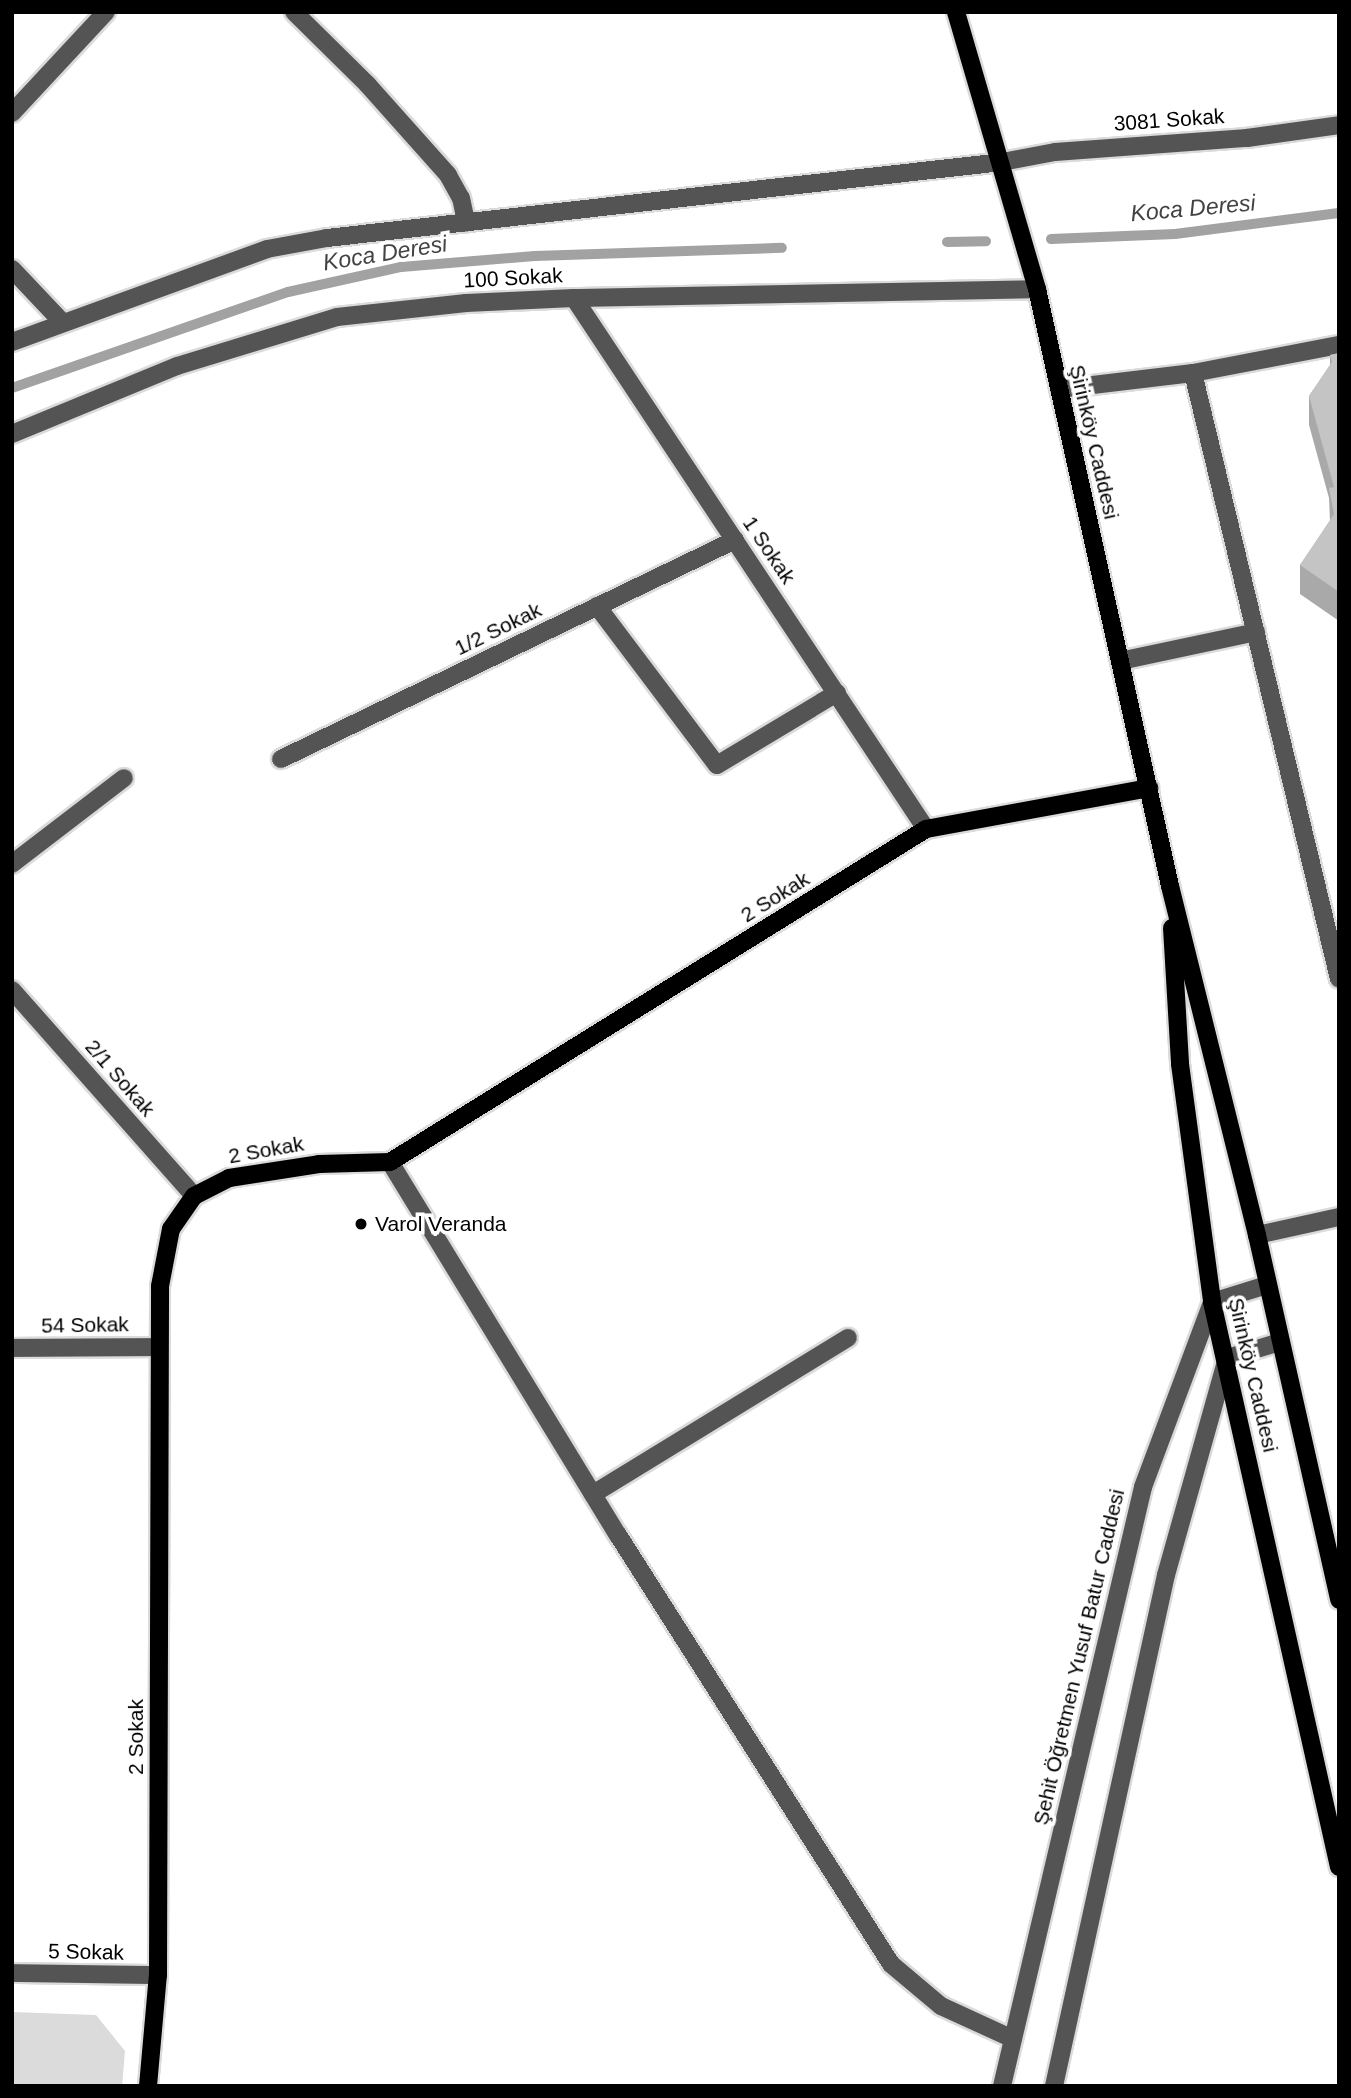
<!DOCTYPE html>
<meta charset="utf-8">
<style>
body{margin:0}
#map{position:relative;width:1351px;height:2098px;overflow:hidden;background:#fff;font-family:Helvetica,sans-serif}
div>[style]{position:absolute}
.green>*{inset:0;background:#dbdbdb}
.stream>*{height:10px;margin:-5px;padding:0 5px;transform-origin:5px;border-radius:5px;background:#a2a2a2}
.roads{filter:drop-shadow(2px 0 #dbdbdb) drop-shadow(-2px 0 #dbdbdb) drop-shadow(0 2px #dbdbdb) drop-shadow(0 -2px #dbdbdb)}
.minor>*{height:18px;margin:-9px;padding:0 9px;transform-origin:9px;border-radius:9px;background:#545454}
.major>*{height:18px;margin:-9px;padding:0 9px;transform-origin:9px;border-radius:9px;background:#000}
.wall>*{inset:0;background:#a9a9a9}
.building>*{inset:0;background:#c4c4c4}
.dots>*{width:19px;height:19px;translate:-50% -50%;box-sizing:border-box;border:4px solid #fff;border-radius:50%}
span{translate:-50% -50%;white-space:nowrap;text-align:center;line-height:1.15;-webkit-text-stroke:7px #fff;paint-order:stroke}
.street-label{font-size:21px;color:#000}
.poi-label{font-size:21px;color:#000}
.left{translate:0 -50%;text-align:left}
.water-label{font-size:23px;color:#434343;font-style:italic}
.frame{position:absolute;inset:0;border:14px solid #000;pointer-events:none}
</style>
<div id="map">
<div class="green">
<i style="clip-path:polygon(12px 2012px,96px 2015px,125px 2051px,122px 2086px,12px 2086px)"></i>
</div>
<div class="stream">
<i style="left:1051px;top:239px;width:124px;rotate:-2.3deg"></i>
<i style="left:1175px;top:234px;width:165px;rotate:-7.3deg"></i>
<i style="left:947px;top:242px;width:39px;rotate:-1deg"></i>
<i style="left:12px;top:388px;width:292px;rotate:-19.2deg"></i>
<i style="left:288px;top:292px;width:116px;rotate:-12.5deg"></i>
<i style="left:401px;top:267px;width:134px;rotate:-4.7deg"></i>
<i style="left:535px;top:256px;width:247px;rotate:-1.9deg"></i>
</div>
<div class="roads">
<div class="minor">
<i style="left:294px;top:12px;width:103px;rotate:44.6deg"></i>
<i style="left:367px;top:84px;width:122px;rotate:48.3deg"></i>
<i style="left:448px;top:175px;width:26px;rotate:61deg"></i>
<i style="left:461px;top:198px;width:25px;rotate:78deg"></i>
<i style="left:12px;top:113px;width:138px;rotate:-47.1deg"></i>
<i style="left:12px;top:269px;width:74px;rotate:46.6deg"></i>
<i style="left:574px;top:298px;width:637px;rotate:56.46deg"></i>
<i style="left:12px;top:342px;width:271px;rotate:-20deg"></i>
<i style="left:267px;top:249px;width:61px;rotate:-10.4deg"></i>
<i style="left:327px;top:238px;width:679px;rotate:-6.42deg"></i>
<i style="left:1002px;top:162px;width:54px;rotate:-10.7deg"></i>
<i style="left:1055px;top:152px;width:193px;rotate:-4.2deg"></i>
<i style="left:1247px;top:138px;width:93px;rotate:-8deg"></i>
<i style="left:1193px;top:373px;width:623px;rotate:76.45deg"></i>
<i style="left:1059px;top:389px;width:135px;rotate:-6.8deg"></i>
<i style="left:1193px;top:373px;width:149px;rotate:-10.9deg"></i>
<i style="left:12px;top:434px;width:178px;rotate:-22.4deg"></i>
<i style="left:177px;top:366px;width:167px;rotate:-17deg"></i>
<i style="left:337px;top:317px;width:130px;rotate:-6.2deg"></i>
<i style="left:466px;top:303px;width:108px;rotate:-2.7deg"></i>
<i style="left:574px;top:298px;width:463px;rotate:-1.1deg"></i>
<i style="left:597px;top:606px;width:199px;rotate:53deg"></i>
<i style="left:717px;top:765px;width:140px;rotate:-31deg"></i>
<i style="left:1120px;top:661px;width:139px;rotate:-12deg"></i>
<i style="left:281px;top:759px;width:504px;rotate:-25.75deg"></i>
<i style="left:12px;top:864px;width:141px;rotate:-37.5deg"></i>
<i style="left:12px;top:990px;width:275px;rotate:48.5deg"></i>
<i style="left:390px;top:1162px;width:437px;rotate:58.6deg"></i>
<i style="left:618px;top:1535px;width:508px;rotate:57.53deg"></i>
<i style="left:891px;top:1964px;width:65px;rotate:40deg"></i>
<i style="left:941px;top:2006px;width:79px;rotate:24.6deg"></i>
<i style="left:1257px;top:1235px;width:84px;rotate:-12.4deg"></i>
<i style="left:12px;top:1348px;width:146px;rotate:-0.4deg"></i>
<i style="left:593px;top:1494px;width:299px;rotate:-31.5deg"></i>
<i style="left:12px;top:1973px;width:146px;rotate:0.8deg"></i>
<i style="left:1002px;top:2086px;width:615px;rotate:-76.75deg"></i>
<i style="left:1143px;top:1487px;width:197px;rotate:-69.5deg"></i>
<i style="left:1212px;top:1302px;width:58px;rotate:-17.2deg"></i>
<i style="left:1054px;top:2086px;width:523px;rotate:-77.64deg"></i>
<i style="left:1166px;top:1575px;width:225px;rotate:-74.3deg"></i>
<i style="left:1227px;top:1358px;width:55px;rotate:-16.8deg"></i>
</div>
<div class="major">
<i style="left:956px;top:12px;width:289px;rotate:73.7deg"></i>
<i style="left:1037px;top:289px;width:612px;rotate:77.44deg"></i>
<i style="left:1170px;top:886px;width:360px;rotate:76deg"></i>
<i style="left:1257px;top:1235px;width:374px;rotate:77.3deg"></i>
<i style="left:1172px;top:928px;width:136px;rotate:86.6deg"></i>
<i style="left:1180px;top:1064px;width:240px;rotate:82.3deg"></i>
<i style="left:1212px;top:1302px;width:579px;rotate:77.33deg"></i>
<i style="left:148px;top:2086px;width:111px;rotate:-84.9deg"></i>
<i style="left:158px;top:1975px;width:689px;rotate:-89.83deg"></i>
<i style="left:160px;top:1286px;width:58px;rotate:-79.1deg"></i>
<i style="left:171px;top:1229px;width:40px;rotate:-55.1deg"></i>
<i style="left:194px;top:1196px;width:39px;rotate:-27deg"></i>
<i style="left:229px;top:1178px;width:91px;rotate:-8.8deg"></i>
<i style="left:319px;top:1164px;width:71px;rotate:-1.6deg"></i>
<i style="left:390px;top:1162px;width:631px;rotate:-31.85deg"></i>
<i style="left:926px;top:829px;width:227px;rotate:-10.4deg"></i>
</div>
</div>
<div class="wall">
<i style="clip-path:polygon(1339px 353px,1339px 621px,1300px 594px,1300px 565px,1330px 521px,1329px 498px,1309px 425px,1309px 396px,1330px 365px,1330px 355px)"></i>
</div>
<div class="building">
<i style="clip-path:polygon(1339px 353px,1339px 592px,1300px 565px,1334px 514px,1329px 488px,1334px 487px,1309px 396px,1332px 362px,1330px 355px)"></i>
</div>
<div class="dots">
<i style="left:361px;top:1224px;background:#000"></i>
</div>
<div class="street-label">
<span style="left:1169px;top:120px;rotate:-4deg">3081 Sokak</span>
<span style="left:513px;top:278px;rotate:-3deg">100 Sokak</span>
<span style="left:1094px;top:442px;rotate:77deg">Şirinköy Caddesi</span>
<span style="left:769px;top:550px;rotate:56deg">1 Sokak</span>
<span style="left:498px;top:629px;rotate:-26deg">1/2 Sokak</span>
<span style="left:775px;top:897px;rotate:-32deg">2 Sokak</span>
<span style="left:120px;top:1078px;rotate:49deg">2/1 Sokak</span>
<span style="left:266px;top:1150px;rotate:-10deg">2 Sokak</span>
<span style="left:85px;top:1325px;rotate:-1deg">54 Sokak</span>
<span style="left:1253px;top:1375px;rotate:77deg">Şirinköy Caddesi</span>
<span style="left:1079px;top:1657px;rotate:-77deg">Şehit Öğretmen Yusuf Batur Caddesi</span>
<span style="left:136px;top:1737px;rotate:-90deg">2 Sokak</span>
<span style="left:86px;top:1952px;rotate:1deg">5 Sokak</span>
</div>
<div class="poi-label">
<span class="left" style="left:375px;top:1224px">Varol Veranda</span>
</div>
<div class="water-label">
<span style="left:1193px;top:208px;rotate:-5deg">Koca Deresi</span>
<span style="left:385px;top:253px;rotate:-9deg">Koca Deresi</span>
</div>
<div class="frame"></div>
</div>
